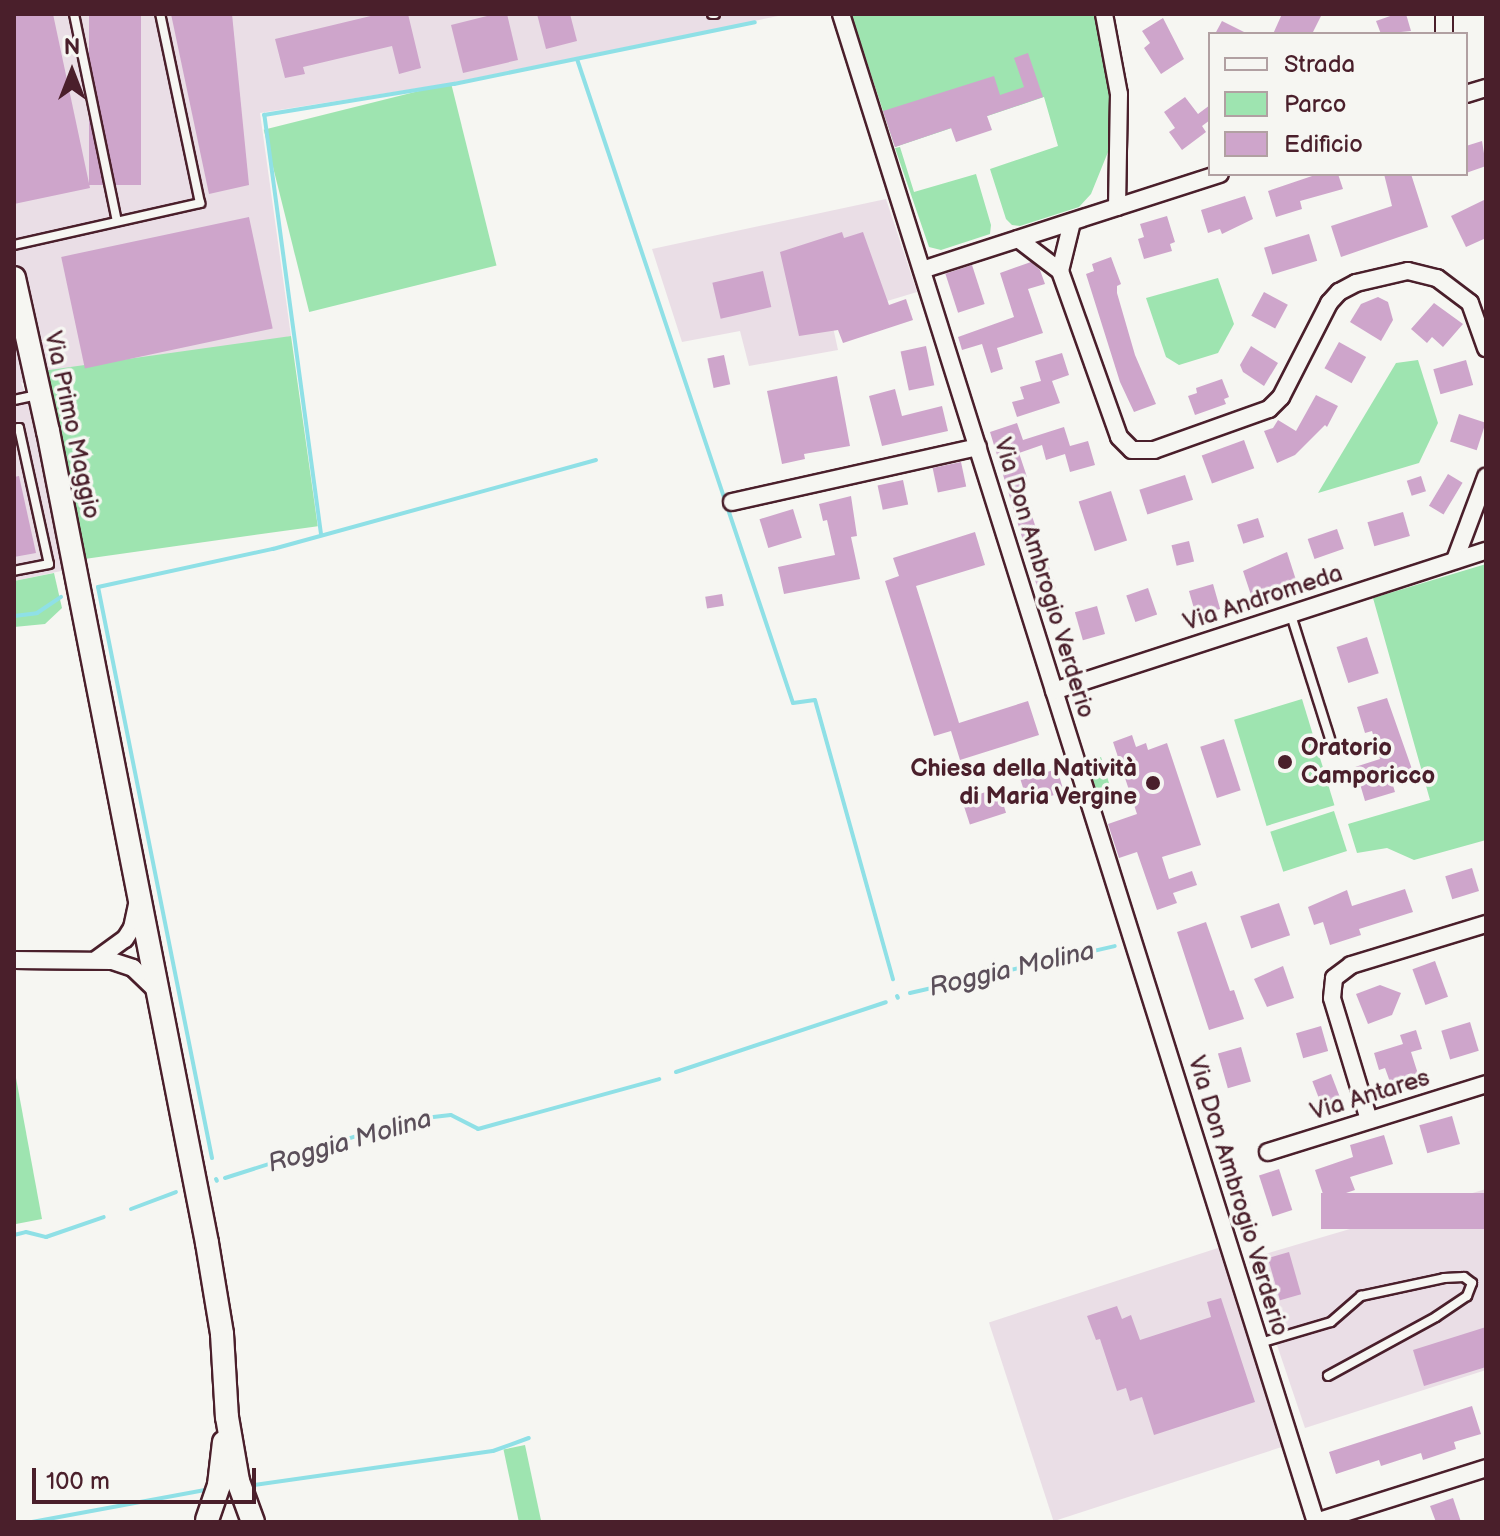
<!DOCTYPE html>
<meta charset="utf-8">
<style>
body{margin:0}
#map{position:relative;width:1500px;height:1536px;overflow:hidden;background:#f6f6f2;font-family:"Balsamiq Sans",sans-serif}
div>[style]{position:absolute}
.built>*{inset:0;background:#eadee6;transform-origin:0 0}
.green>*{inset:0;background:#9ee4b0;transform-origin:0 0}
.stream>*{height:4px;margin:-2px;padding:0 2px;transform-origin:2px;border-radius:2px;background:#8fe0e6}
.building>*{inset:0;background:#cea5cb;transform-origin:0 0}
.roads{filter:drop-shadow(2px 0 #4a1f2b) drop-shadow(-2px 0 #4a1f2b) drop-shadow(0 2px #4a1f2b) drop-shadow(0 -2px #4a1f2b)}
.lane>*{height:8px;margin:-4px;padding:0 4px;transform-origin:4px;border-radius:4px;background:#f6f6f2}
.street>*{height:16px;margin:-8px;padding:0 8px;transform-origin:8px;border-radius:8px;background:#f6f6f2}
.secondary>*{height:22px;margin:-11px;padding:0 11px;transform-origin:11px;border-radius:11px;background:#f6f6f2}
.dots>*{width:22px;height:22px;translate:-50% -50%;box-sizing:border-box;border:4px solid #f6f6f2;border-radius:50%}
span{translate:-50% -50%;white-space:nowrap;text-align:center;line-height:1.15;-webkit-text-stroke:7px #f6f6f2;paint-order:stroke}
.street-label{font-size:24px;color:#4a1f2b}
.poi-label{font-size:24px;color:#4a1f2b;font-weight:700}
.left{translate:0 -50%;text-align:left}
.right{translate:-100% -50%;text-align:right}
.water-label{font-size:26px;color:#5b4f5a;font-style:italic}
.frame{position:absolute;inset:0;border:16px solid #4a1f2b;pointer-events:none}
.legend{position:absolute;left:1208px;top:32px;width:260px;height:144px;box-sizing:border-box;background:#f6f6f2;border:2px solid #b1a0a2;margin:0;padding:10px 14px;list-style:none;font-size:24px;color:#4a1f2b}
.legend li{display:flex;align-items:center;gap:16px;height:40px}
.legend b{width:40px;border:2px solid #b1a0a2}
.north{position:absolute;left:32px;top:32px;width:80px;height:80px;-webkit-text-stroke:6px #f6f6f2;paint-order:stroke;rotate:0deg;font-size:22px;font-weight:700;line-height:32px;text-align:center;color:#4a1f2b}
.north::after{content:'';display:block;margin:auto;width:28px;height:36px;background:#4a1f2b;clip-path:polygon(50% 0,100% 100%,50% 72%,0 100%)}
.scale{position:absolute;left:32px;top:1468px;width:224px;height:36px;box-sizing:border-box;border:4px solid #4a1f2b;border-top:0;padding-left:10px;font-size:24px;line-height:28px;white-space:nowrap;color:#4a1f2b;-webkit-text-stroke:6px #f6f6f2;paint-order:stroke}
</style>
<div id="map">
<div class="built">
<i style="clip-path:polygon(14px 14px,788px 14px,451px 83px,260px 113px,291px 336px,39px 391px,21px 382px,37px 423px,66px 570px,14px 581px)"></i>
<i style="clip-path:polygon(886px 199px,917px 292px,831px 318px,838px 350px,749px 366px,740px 331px,682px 342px,652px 249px)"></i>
<i style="clip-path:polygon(1486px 1189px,1486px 1370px,1305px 1428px,1248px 1259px)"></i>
<i style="left:1221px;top:1247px;width:209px;height:244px;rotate:72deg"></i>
</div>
<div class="green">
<i style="clip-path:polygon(851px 14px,1099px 14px,1110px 63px,1112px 120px,1108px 152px,1091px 194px,1079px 207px,1020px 226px,1012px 225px,1006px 219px,990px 169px,1058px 146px,1044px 97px,895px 147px)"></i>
<i style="left:451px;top:83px;width:188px;height:193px;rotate:76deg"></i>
<i style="clip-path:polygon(900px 147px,914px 192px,976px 174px,991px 225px,990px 234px,941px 250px,929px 247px,895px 148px)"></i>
<i style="clip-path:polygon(1218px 278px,1234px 324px,1218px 353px,1179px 365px,1166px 357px,1146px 298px)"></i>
<i style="left:291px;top:336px;width:192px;height:248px;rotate:82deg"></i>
<i style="clip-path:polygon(1418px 360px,1438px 423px,1419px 463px,1318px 493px,1396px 363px)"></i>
<i style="clip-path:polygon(1486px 564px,1486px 840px,1414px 860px,1387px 848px,1357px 853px,1348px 824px,1430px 800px,1373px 598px)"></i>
<i style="clip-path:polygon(54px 573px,62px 608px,45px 624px,14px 627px,14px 581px)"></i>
<i style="left:1302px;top:699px;width:111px;height:71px;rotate:73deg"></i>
<i style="left:1101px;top:757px;width:38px;height:15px;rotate:73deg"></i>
<i style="left:1334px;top:811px;width:42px;height:67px;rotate:72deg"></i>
<i style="clip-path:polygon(14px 1067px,42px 1219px,16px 1224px,14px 1214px)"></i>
<i style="left:525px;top:1445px;width:79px;height:22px;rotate:78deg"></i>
</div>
<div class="stream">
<i style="left:577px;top:59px;width:679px;rotate:71.46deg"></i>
<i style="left:793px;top:703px;width:22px;rotate:-8deg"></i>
<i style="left:815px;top:700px;width:290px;rotate:74.4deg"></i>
<i style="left:321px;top:534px;width:423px;rotate:-97.7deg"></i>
<i style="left:264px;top:115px;width:193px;rotate:-9.3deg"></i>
<i style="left:454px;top:84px;width:307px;rotate:-11.6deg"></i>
<i style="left:14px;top:616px;width:23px;rotate:-7deg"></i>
<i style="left:37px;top:613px;width:29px;rotate:-34deg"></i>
<i style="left:910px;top:993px;width:210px;rotate:-12.9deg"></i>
<i style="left:897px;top:996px;width:2px;rotate:63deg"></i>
<i style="left:676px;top:1072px;width:221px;rotate:-18.4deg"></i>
<i style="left:212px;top:1158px;width:582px;rotate:-101.29deg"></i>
<i style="left:98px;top:587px;width:179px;rotate:-12.3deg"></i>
<i style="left:273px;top:549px;width:335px;rotate:-15.4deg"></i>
<i style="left:225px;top:1178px;width:191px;rotate:-17.7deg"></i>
<i style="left:407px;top:1120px;width:44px;rotate:-6.5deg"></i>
<i style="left:451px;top:1115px;width:30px;rotate:27deg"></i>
<i style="left:478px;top:1129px;width:188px;rotate:-15.4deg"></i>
<i style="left:216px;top:1179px;width:2px;rotate:63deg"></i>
<i style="left:131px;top:1209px;width:48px;rotate:-20.7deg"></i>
<i style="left:14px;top:1235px;width:12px;rotate:-14deg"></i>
<i style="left:26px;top:1232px;width:21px;rotate:14deg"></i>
<i style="left:46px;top:1237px;width:61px;rotate:-19deg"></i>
<i style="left:254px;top:1485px;width:241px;rotate:-8.1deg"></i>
<i style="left:493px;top:1451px;width:38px;rotate:-20deg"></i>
<i style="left:32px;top:1522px;width:176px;rotate:-10.5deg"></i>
</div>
<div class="building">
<i style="clip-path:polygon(14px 14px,53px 14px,90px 188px,14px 204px)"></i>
<i style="left:89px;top:14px;width:52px;height:171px"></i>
<i style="clip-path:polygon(171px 14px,232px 14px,249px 185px,209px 194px)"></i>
<i style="clip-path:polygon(379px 14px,408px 14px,421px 68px,399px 74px,392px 46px,303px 67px,305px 74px,285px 78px,275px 39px)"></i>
<i style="clip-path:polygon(495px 14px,507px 14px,518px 60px,463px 73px,451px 25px)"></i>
<i style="clip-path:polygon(537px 14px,570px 14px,577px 41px,546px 49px)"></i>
<i style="clip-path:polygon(1282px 14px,1322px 14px,1312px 34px,1273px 34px)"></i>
<i style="clip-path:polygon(1396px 14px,1406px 14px,1411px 31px,1381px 34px,1376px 21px)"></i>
<i style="clip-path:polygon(1163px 18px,1184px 59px,1161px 74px,1144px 48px,1150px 43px,1142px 31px)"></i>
<i style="clip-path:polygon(1222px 21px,1248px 34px,1215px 34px)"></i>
<i style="clip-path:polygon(1028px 53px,1043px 97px,987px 116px,992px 130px,956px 142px,951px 128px,895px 147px,883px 111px,994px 76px,1000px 95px,1024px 87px,1014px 58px)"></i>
<i style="clip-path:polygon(1185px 97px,1198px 114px,1210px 105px,1210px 120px,1202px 126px,1206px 132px,1182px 150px,1169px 132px,1175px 128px,1164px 112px)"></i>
<i style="clip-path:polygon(1482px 141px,1486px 166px,1466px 173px,1466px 146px)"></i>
<i style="clip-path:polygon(1318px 174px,1338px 174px,1343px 189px,1300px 201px,1302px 209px,1276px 217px,1268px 191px)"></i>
<i style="clip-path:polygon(1384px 174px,1411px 174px,1428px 227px,1341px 257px,1331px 226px,1392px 206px)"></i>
<i style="clip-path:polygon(1245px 196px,1253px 219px,1222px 234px,1220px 229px,1208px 233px,1201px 210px)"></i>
<i style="clip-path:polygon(1486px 199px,1486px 238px,1466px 247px,1451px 216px)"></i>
<i style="clip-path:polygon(1167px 216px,1175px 242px,1170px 244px,1172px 251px,1144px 259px,1138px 239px,1144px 237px,1140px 224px)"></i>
<i style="left:249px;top:217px;width:114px;height:192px;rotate:78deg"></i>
<i style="clip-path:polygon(842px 232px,844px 238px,863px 232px,889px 305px,906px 299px,913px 320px,843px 343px,838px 330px,799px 336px,780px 252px)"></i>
<i style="left:1309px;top:234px;width:28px;height:47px;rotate:73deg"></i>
<i style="clip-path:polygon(1111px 257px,1121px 284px,1117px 286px,1117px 293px,1135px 355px,1156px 404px,1134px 412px,1120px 382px,1086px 274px,1094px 271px,1092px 264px)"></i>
<i style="clip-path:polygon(1031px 262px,1040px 270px,1045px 284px,1028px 289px,1043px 333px,997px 348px,1003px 369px,991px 373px,982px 344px,962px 350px,958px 337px,1014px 317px,1000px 273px)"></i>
<i style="left:972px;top:265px;width:41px;height:28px;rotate:72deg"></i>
<i style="left:763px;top:271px;width:37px;height:52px;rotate:77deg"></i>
<i style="left:1264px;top:292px;width:27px;height:27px;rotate:28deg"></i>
<i style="clip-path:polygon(1378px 297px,1388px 302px,1393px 320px,1381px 341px,1350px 322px,1361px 304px)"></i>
<i style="clip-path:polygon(1434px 303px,1463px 324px,1443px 347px,1432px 337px,1427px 343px,1411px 329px)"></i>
<i style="left:1339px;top:342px;width:31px;height:30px;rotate:29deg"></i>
<i style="left:926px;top:346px;width:40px;height:26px;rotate:78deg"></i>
<i style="clip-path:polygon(1251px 346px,1278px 363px,1264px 386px,1243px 372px,1240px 365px)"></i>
<i style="clip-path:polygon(1062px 353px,1069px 375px,1052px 381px,1060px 403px,1017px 417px,1012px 402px,1024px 399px,1020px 387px,1041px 381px,1035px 361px)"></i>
<i style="left:724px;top:355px;width:30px;height:17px;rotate:78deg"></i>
<i style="left:1466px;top:360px;width:26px;height:34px;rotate:74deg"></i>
<i style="clip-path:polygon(837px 376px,850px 446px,804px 454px,805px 459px,782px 464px,767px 391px)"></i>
<i style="clip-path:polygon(1222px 379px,1229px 397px,1224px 399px,1226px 404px,1195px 415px,1188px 396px,1197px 393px,1196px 388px)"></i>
<i style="clip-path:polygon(895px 389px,902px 416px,942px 406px,948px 431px,882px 446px,869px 396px)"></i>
<i style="clip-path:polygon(1316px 395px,1338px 406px,1327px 427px,1325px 425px,1295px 455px,1277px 463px,1264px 431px,1273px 428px,1278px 420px,1296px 431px)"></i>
<i style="left:1459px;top:414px;width:28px;height:29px;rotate:18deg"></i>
<i style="clip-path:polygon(1017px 423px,1023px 440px,1064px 427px,1070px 446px,1088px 441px,1095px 465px,1070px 472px,1065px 454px,1046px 460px,1042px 445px,1019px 453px,1027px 477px,1020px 480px,1056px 588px,1039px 593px,990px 432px)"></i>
<i style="left:1244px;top:440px;width:30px;height:45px;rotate:70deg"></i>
<i style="left:961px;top:462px;width:25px;height:29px;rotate:78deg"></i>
<i style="left:1448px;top:474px;width:17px;height:37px;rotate:31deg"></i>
<i style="left:1185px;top:475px;width:26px;height:48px;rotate:72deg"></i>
<i style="clip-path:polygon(19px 476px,36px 553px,14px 557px,14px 477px)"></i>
<i style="left:1421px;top:476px;width:16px;height:15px;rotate:72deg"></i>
<i style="left:903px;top:480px;width:25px;height:26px;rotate:78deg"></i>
<i style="left:1111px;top:491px;width:52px;height:34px;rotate:72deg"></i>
<i style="clip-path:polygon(851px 496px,857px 536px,851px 537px,860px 579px,784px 594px,778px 567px,835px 555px,827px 520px,823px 521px,819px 504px)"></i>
<i style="left:793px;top:509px;width:30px;height:35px;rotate:73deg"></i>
<i style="left:1403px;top:512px;width:25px;height:37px;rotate:74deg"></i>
<i style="left:1258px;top:518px;width:20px;height:22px;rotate:72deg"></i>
<i style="left:1337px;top:529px;width:21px;height:31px;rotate:71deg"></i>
<i style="clip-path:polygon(975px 532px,985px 565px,916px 586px,959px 723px,1028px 701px,1039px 735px,960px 760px,951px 731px,934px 736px,885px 581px,899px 576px,893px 558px)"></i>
<i style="left:1189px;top:541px;width:21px;height:18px;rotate:76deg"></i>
<i style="clip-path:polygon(1287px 552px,1296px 580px,1251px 595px,1243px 571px)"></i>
<i style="left:1213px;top:584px;width:26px;height:25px;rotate:74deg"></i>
<i style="left:1148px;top:588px;width:28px;height:23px;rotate:71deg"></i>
<i style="left:722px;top:594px;width:12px;height:17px;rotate:81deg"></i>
<i style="left:1097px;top:606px;width:29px;height:23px;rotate:74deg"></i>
<i style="left:1367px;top:637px;width:38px;height:32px;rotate:72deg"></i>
<i style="clip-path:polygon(1387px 698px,1413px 772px,1391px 779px,1395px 792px,1365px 801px,1355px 767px,1380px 759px,1372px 731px,1365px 733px,1357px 707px)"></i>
<i style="clip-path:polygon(1132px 735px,1136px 747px,1146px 743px,1148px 750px,1167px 743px,1201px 845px,1162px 857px,1169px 879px,1192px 871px,1197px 885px,1173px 893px,1177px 903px,1157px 910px,1137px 852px,1119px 858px,1108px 824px,1137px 814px,1113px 742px)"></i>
<i style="left:1224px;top:739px;width:54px;height:25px;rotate:72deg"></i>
<i style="left:1057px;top:769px;width:24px;height:38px;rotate:73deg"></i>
<i style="left:998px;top:788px;width:26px;height:38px;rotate:72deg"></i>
<i style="left:1472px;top:868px;width:24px;height:28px;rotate:73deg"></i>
<i style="clip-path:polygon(1405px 889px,1413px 912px,1359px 929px,1361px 935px,1330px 945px,1323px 922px,1314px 925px,1308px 907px,1347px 890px,1352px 906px)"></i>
<i style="left:1279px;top:903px;width:34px;height:41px;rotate:71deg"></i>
<i style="clip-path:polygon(1206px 922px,1230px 991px,1234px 990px,1244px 1019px,1209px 1030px,1177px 932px)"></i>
<i style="left:1435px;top:961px;width:38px;height:24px;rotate:70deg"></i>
<i style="clip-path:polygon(1283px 966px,1294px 998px,1267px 1007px,1254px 979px)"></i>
<i style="clip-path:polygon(1380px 985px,1401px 993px,1392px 1015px,1368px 1024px,1356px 994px)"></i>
<i style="left:1470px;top:1022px;width:30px;height:30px;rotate:73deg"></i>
<i style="left:1321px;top:1026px;width:26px;height:26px;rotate:74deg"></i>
<i style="clip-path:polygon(1416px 1030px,1422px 1049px,1411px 1052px,1418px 1074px,1390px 1082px,1385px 1068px,1379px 1070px,1374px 1053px,1403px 1044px,1400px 1035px)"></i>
<i style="left:1241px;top:1047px;width:36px;height:24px;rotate:74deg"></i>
<i style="left:1331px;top:1074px;width:26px;height:20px;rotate:69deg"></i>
<i style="left:1452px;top:1116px;width:29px;height:34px;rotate:74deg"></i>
<i style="clip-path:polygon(1384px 1135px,1393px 1164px,1350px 1177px,1355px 1190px,1325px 1200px,1315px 1170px,1353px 1157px,1350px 1145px)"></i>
<i style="left:1279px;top:1169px;width:43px;height:21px;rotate:72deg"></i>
<i style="left:1486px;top:1193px;width:36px;height:165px;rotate:90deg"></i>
<i style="left:1289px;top:1252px;width:44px;height:22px;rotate:74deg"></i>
<i style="clip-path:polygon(1221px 1298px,1255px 1402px,1154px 1435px,1142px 1397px,1130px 1401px,1126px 1388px,1117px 1391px,1100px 1339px,1096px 1340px,1087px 1316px,1117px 1306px,1122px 1319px,1131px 1315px,1140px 1340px,1211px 1317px,1207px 1302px)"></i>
<i style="clip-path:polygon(1486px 1327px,1486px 1367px,1424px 1386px,1413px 1350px)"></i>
<i style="clip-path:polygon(1472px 1406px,1481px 1434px,1454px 1442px,1456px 1449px,1423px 1460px,1421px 1453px,1381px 1466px,1379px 1460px,1336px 1474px,1329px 1452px)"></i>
<i style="clip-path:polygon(1453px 1498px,1461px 1522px,1436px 1522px,1430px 1506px)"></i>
</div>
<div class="roads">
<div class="lane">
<i style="left:74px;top:14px;width:211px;rotate:78.3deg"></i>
<i style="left:712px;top:14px;width:3px"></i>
<i style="left:14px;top:245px;width:191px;rotate:-12.7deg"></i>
<i style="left:200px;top:203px;width:193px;rotate:-101.9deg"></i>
<i style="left:14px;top:400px;width:24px;rotate:-12deg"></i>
<i style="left:14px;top:429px;width:5px;rotate:-11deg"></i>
<i style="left:19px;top:428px;width:139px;rotate:77.6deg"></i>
<i style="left:49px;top:564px;width:36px;rotate:169deg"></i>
<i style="left:1291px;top:615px;width:130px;rotate:72.5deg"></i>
<i style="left:1260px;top:1343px;width:74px;rotate:-16.5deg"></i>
<i style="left:1331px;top:1322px;width:40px;rotate:-41deg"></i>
<i style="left:1361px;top:1296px;width:85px;rotate:-12.2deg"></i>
<i style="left:1444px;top:1278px;width:20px;rotate:-3deg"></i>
<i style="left:1464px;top:1277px;width:10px;rotate:37deg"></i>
<i style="left:1472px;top:1283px;width:14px;rotate:111deg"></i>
<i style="left:1467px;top:1296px;width:37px;rotate:146deg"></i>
<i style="left:1436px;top:1317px;width:123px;rotate:151.4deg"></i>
</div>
<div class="street">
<i style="left:841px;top:14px;width:1581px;rotate:72.52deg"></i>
<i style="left:1104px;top:14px;width:81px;rotate:79.4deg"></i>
<i style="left:1119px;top:94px;width:113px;rotate:91deg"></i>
<i style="left:1444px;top:34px;width:20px;rotate:-90deg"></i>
<i style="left:1466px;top:94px;width:21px;rotate:-17deg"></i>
<i style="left:1018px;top:239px;width:53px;rotate:37.3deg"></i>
<i style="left:1060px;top:271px;width:176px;rotate:70.4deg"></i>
<i style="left:1119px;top:437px;width:18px;rotate:45deg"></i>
<i style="left:1132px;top:450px;width:22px"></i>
<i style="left:1154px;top:450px;width:122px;rotate:-19.6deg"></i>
<i style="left:1269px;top:409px;width:17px;rotate:-45deg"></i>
<i style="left:1281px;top:397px;width:106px;rotate:-62.9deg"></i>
<i style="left:1329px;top:303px;width:15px;rotate:-48deg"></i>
<i style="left:1339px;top:292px;width:19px;rotate:-28deg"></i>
<i style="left:1356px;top:283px;width:53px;rotate:-13deg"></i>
<i style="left:1408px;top:271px;width:30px;rotate:14deg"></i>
<i style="left:1437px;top:278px;width:41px;rotate:37.1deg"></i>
<i style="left:1470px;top:303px;width:48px;rotate:70.4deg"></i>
<i style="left:922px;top:270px;width:313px;rotate:-17.9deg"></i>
<i style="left:1060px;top:271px;width:50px;rotate:-76.2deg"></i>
<i style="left:732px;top:502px;width:252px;rotate:-12.6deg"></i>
<i style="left:1455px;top:560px;width:89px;rotate:-69.5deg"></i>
<i style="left:1054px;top:691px;width:454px;rotate:-18deg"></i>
<i style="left:97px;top:959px;width:34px;rotate:-36deg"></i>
<i style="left:125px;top:939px;width:13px;rotate:-58deg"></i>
<i style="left:132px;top:928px;width:25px;rotate:-78deg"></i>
<i style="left:14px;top:960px;width:98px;rotate:0.6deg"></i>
<i style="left:112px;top:961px;width:22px;rotate:18deg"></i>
<i style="left:133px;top:968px;width:30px;rotate:44deg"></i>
<i style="left:1369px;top:1120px;width:127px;rotate:-106.9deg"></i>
<i style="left:1332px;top:998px;width:20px;rotate:-84deg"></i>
<i style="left:1334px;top:978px;width:21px;rotate:-37deg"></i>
<i style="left:1351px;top:965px;width:141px;rotate:-16.9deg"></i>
<i style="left:1268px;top:1152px;width:228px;rotate:-17.3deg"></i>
<i style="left:1316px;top:1522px;width:178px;rotate:-17.6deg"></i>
</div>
<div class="secondary">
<i style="left:14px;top:278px;width:157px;rotate:77.5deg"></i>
<i style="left:48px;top:431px;width:827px;rotate:78.92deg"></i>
<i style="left:207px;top:1243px;width:92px;rotate:80.6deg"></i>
<i style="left:222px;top:1334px;width:83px;rotate:86.6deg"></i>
<i style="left:227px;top:1417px;width:65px;rotate:80.2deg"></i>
<i style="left:238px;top:1481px;width:44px;rotate:69.9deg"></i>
<i style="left:207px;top:1520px;width:37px;rotate:-71deg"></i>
<i style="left:219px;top:1485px;width:43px;rotate:-83.4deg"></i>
</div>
</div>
<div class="dots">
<i style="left:1285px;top:762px;background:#4a1f2b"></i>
<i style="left:1153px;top:783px;background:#4a1f2b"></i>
</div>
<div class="street-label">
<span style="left:72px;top:425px;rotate:78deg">Via Primo Maggio</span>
<span style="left:1044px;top:578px;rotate:73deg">Via Don Ambrogio Verderio</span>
<span style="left:1263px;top:598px;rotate:-18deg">Via Andromeda</span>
<span style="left:1370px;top:1095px;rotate:-17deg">Via Antares</span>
<span style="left:1238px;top:1196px;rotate:73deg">Via Don Ambrogio Verderio</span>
</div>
<div class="poi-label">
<span class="left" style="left:1301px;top:762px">Oratorio<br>Camporicco</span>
<span class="right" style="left:1137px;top:783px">Chiesa della Natività<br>di Maria Vergine</span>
</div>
<div class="water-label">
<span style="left:1012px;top:970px;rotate:-13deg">Roggia Molina</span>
<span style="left:350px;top:1142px;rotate:-16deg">Roggia Molina</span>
</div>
<div class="frame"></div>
<ul class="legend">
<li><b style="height:10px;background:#f6f6f2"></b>Strada</li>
<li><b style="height:22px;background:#9ee4b0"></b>Parco</li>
<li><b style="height:22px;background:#cea5cb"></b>Edificio</li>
</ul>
<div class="north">N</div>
<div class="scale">100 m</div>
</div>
